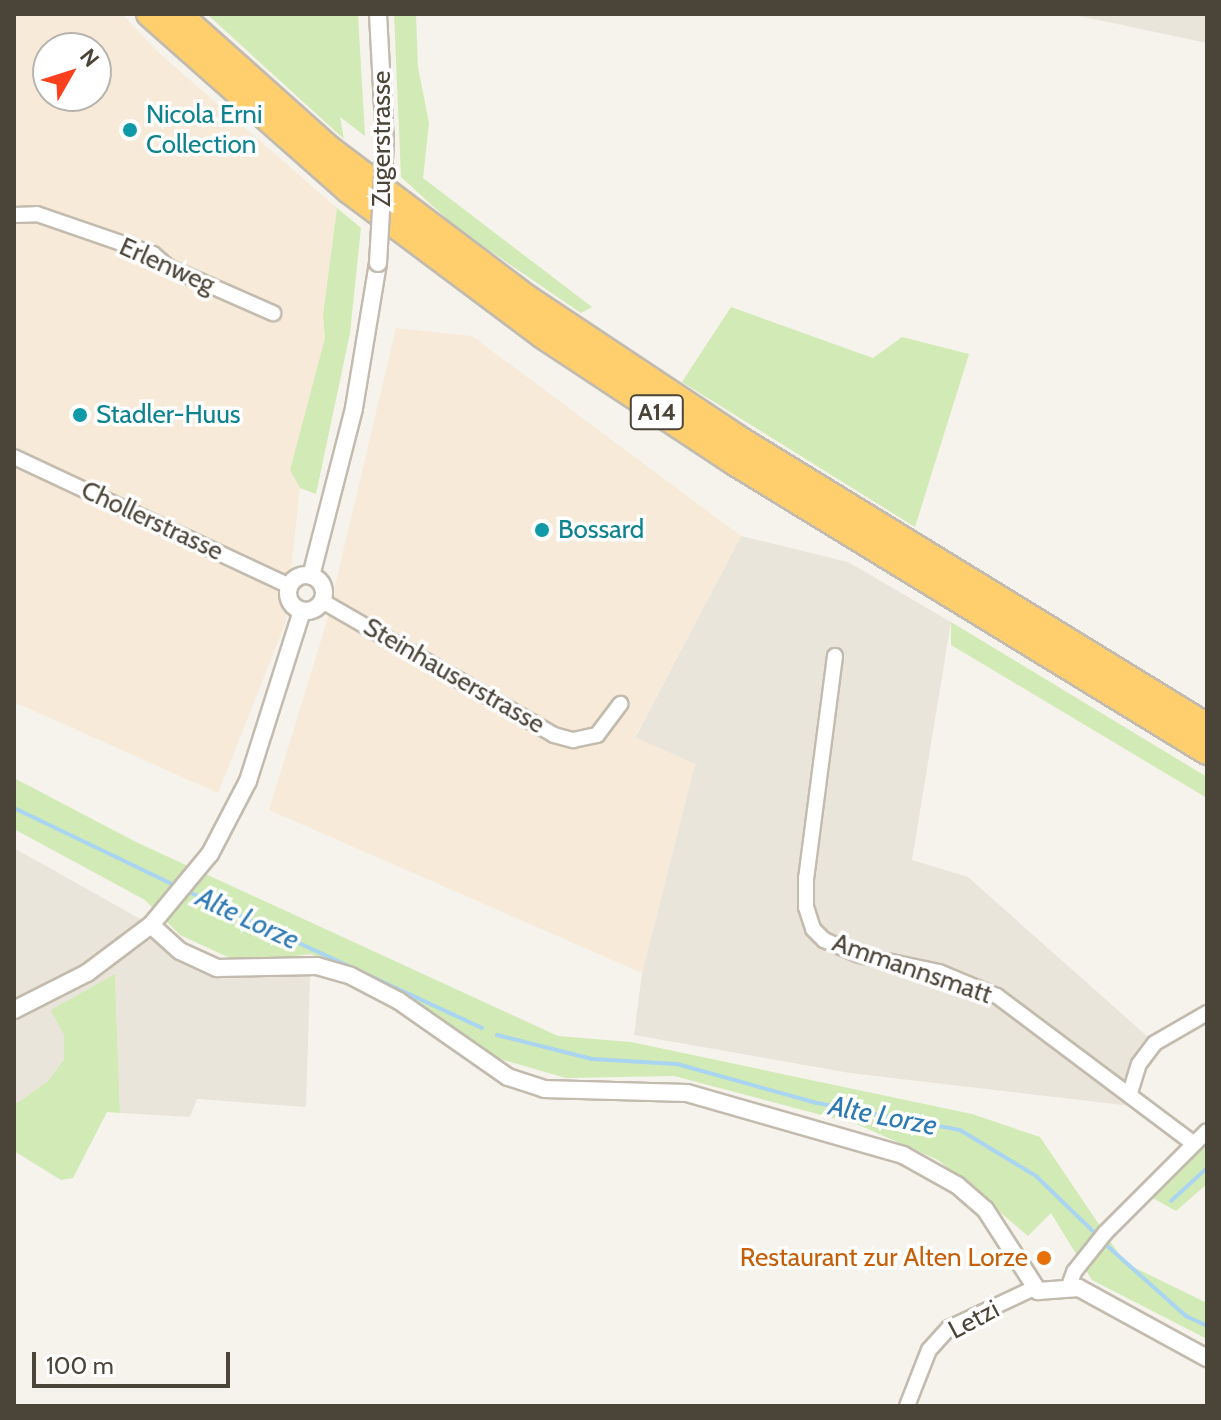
<!DOCTYPE html>
<style>
body{margin:0}
#map{position:relative;width:1221px;height:1420px;overflow:hidden;background:#f6f3ec;font-family:Cabin,sans-serif}
div>[style]{position:absolute}
.residential>*{inset:0;background:#eae5da}
.commercial>*{inset:0;background:#f7ead8}
.green>*{inset:0;background:#d2eab5}
.stream>*{height:4px;margin:-2px;padding:0 2px;transform-origin:2px;border-radius:2px;background:#a9d4f2}
.roads{filter:drop-shadow(2px 0 #c2bbae) drop-shadow(-2px 0 #c2bbae) drop-shadow(0 2px #c2bbae) drop-shadow(0 -2px #c2bbae)}
.minor>*{height:14px;margin:-7px;padding:0 7px;transform-origin:7px;border-radius:7px;background:#fff}
.tertiary>*{height:16px;margin:-8px;padding:0 8px;transform-origin:8px;border-radius:8px;background:#fff}
.tertiary>.ring{margin:-8px;padding:0;box-sizing:content-box;background:none;border:16px solid #fff;border-radius:50%}
.motorway>*{height:24px;margin:-12px;padding:0 12px;transform-origin:12px;border-radius:12px;background:#ffcf6e}
.bridges{filter:drop-shadow(2px 0 #c2bbae) drop-shadow(-2px 0 #c2bbae) drop-shadow(0 2px #c2bbae) drop-shadow(0 -2px #c2bbae)}
.tertiary-bridge>*{height:16px;margin:-8px;padding:0 8px;transform-origin:8px;border-radius:8px;background:#fff}
.dots>*{width:22px;height:22px;translate:-50% -50%;box-sizing:border-box;border:4px solid #fff;border-radius:50%}
span{translate:-50% -50%;white-space:nowrap;text-align:center;line-height:1.15;-webkit-text-stroke:7px #fff;paint-order:stroke}
.shield-label span{padding:2px 6px;background:#fff;border:2px solid;border-radius:6px;-webkit-text-stroke-width:0}
.shield-label{font-size:24px;color:#4b4439;font-weight:700}
.culture-label{font-size:26px;color:#0d838f}
.left{translate:0 -50%;text-align:left}
.street-label{font-size:26px;color:#4b4439}
.food-label{font-size:26px;color:#c56008}
.right{translate:-100% -50%;text-align:right}
.water-label{font-size:28px;color:#2e7ab2;font-style:italic}
.frame{position:absolute;inset:0;border:16px solid #4b4439;pointer-events:none}
.north{position:absolute;left:32px;top:32px;width:80px;height:80px;box-sizing:border-box;background:#fff;border:2px solid #b7b4b0;border-radius:50%;rotate:51deg;font-size:22px;font-weight:700;line-height:32px;text-align:center;color:#4b4439}
.north::after{content:'';display:block;margin:auto;width:28px;height:36px;background:#fc3f1d;clip-path:polygon(50% 0,100% 100%,50% 72%,0 100%)}
.scale{position:absolute;left:32px;top:1352px;width:198px;height:36px;box-sizing:border-box;border:4px solid #4b4439;border-top:0;padding-left:10px;font-size:24px;line-height:28px;white-space:nowrap;color:#4b4439;-webkit-text-stroke:6px #fff;paint-order:stroke}
</style>
<div id="map">
<div class="residential">
<i style="clip-path:polygon(1070px 14px,1207px 14px,1207px 43px)"></i>
<i style="clip-path:polygon(741px 536px,848px 562px,951px 622px,912px 860px,968px 877px,1148px 1037px,1132px 1106px,850px 1073px,634px 1035px,642px 973px,695px 764px,635px 738px)"></i>
<i style="clip-path:polygon(14px 848px,151px 925px,209px 969px,310px 976px,306px 1107px,197px 1099px,190px 1117px,120px 1113px,115px 974px,64px 1035px,64px 1059px,48px 1081px,14px 1105px)"></i>
</div>
<div class="commercial">
<i style="clip-path:polygon(evenodd,14px 14px,122px 14px,159px 53px,337px 208px,323px 315px,325px 338px,290px 470px,300px 488px,285px 624px,218px 793px,14px 702px,14px 14px,48px 48px,96px 48px,96px 96px,48px 96px,48px 48px)"></i>
<i style="clip-path:polygon(396px 328px,472px 336px,741px 536px,635px 737px,695px 764px,642px 973px,269px 810px,326px 624px)"></i>
</div>
<div class="green">
<i style="clip-path:polygon(207px 14px,358px 14px,365px 136px,340px 117px,344px 139px)"></i>
<i style="clip-path:polygon(394px 14px,416px 14px,418px 67px,429px 123px,423px 178px,592px 307px,581px 313px,458px 229px,401px 177px)"></i>
<i style="clip-path:polygon(337px 208px,361px 228px,350px 333px,316px 494px,300px 488px,290px 470px,325px 338px,323px 315px)"></i>
<i style="clip-path:polygon(731px 307px,873px 358px,902px 337px,969px 354px,915px 527px,682px 382px)"></i>
<i style="clip-path:polygon(951px 622px,1207px 777px,1207px 798px,951px 645px)"></i>
<i style="clip-path:polygon(14px 778px,136px 842px,558px 1036px,631px 1042px,972px 1114px,1040px 1137px,1125px 1263px,1207px 1303px,1207px 1339px,1092px 1280px,1051px 1213px,1028px 1236px,938px 1160px,859px 1125px,674px 1076px,566px 1078px,500px 1059px,423px 1006px,311px 954px,241px 963px,180px 935px,145px 900px,14px 829px)"></i>
<i style="clip-path:polygon(115px 974px,120px 1113px,107px 1112px,73px 1178px,61px 1180px,14px 1151px,14px 1105px,48px 1081px,64px 1059px,64px 1035px,51px 1010px)"></i>
<i style="clip-path:polygon(1207px 1141px,1207px 1184px,1176px 1211px,1149px 1196px)"></i>
</div>
<div class="stream">
<i style="left:14px;top:808px;width:180px;rotate:25.7deg"></i>
<i style="left:187px;top:891px;width:325px;rotate:24.9deg"></i>
<i style="left:497px;top:1035px;width:98px;rotate:14.2deg"></i>
<i style="left:592px;top:1059px;width:85px;rotate:3.4deg"></i>
<i style="left:677px;top:1064px;width:145px;rotate:15.6deg"></i>
<i style="left:817px;top:1103px;width:146px;rotate:10.7deg"></i>
<i style="left:960px;top:1130px;width:89px;rotate:31.2deg"></i>
<i style="left:1036px;top:1176px;width:86px;rotate:44.1deg"></i>
<i style="left:1171px;top:1201px;width:49px;rotate:-42.5deg"></i>
<i style="left:1104px;top:1243px;width:110px;rotate:41.7deg"></i>
<i style="left:1186px;top:1316px;width:23px;rotate:25deg"></i>
</div>
<div class="roads">
<div class="minor">
<i style="left:14px;top:215px;width:23px;rotate:-2deg"></i>
<i style="left:37px;top:214px;width:123px;rotate:19deg"></i>
<i style="left:153px;top:254px;width:20px;rotate:41deg"></i>
<i style="left:168px;top:267px;width:115px;rotate:23.7deg"></i>
<i style="left:14px;top:457px;width:304px;rotate:25.1deg"></i>
<i style="left:322px;top:601px;width:268px;rotate:30deg"></i>
<i style="left:554px;top:735px;width:20px;rotate:15deg"></i>
<i style="left:573px;top:740px;width:25px;rotate:-12deg"></i>
<i style="left:597px;top:735px;width:39px;rotate:-53deg"></i>
<i style="left:835px;top:656px;width:224px;rotate:97.4deg"></i>
<i style="left:806px;top:878px;width:29px;rotate:90deg"></i>
<i style="left:806px;top:907px;width:23px;rotate:72deg"></i>
<i style="left:813px;top:929px;width:16px;rotate:45deg"></i>
<i style="left:824px;top:940px;width:38px;rotate:23deg"></i>
<i style="left:859px;top:955px;width:82px;rotate:12deg"></i>
<i style="left:939px;top:972px;width:63px;rotate:22.5deg"></i>
<i style="left:997px;top:996px;width:246px;rotate:36.9deg"></i>
<i style="left:1130px;top:1093px;width:30px;rotate:-73deg"></i>
<i style="left:1139px;top:1064px;width:26px;rotate:-53deg"></i>
<i style="left:1155px;top:1043px;width:60px;rotate:-30deg"></i>
<i style="left:1069px;top:1286px;width:15px;rotate:-70deg"></i>
<i style="left:1074px;top:1272px;width:50px;rotate:-51.5deg"></i>
<i style="left:1105px;top:1233px;width:144px;rotate:-45deg"></i>
<i style="left:907px;top:1406px;width:60px;rotate:-68.6deg"></i>
<i style="left:929px;top:1350px;width:30px;rotate:-48deg"></i>
<i style="left:949px;top:1328px;width:94px;rotate:-25.2deg"></i>
</div>
<div class="tertiary">
<i style="left:378px;top:14px;width:129px;rotate:86.9deg"></i>
<i class="ring" style="left:288px;top:575px;width:20px;height:20px"></i>
<i style="left:311px;top:576px;width:173px;rotate:-75.6deg"></i>
<i style="left:354px;top:408px;width:147px;rotate:-80.6deg"></i>
<i style="left:151px;top:925px;width:39px;rotate:42deg"></i>
<i style="left:180px;top:951px;width:41px;rotate:24.7deg"></i>
<i style="left:217px;top:968px;width:100px;rotate:-1.1deg"></i>
<i style="left:317px;top:966px;width:35px;rotate:16deg"></i>
<i style="left:351px;top:976px;width:54px;rotate:27.5deg"></i>
<i style="left:399px;top:1001px;width:133px;rotate:34.9deg"></i>
<i style="left:508px;top:1077px;width:38px;rotate:18deg"></i>
<i style="left:544px;top:1089px;width:143px;rotate:1.6deg"></i>
<i style="left:687px;top:1093px;width:225px;rotate:16deg"></i>
<i style="left:903px;top:1155px;width:62px;rotate:29.1deg"></i>
<i style="left:957px;top:1185px;width:37px;rotate:41deg"></i>
<i style="left:985px;top:1209px;width:98px;rotate:57.1deg"></i>
<i style="left:1038px;top:1291px;width:41px;rotate:-4.2deg"></i>
<i style="left:1079px;top:1288px;width:146px;rotate:28.7deg"></i>
<i style="left:14px;top:1010px;width:82px;rotate:-26.9deg"></i>
<i style="left:87px;top:973px;width:80px;rotate:-36.9deg"></i>
<i style="left:151px;top:925px;width:92px;rotate:-50.3deg"></i>
<i style="left:210px;top:854px;width:82px;rotate:-62.5deg"></i>
<i style="left:248px;top:781px;width:178px;rotate:-72.4deg"></i>
</div>
<div class="motorway">
<i style="left:149px;top:14px;width:267px;rotate:41.5deg"></i>
<i style="left:349px;top:191px;width:242px;rotate:36.8deg"></i>
<i style="left:543px;top:336px;width:230px;rotate:33.5deg"></i>
<i style="left:735px;top:463px;width:553px;rotate:31.48deg"></i>
<i style="left:179px;top:14px;width:201px;rotate:41.8deg"></i>
<i style="left:329px;top:148px;width:251px;rotate:37.1deg"></i>
<i style="left:529px;top:299px;width:251px;rotate:33.6deg"></i>
<i style="left:738px;top:438px;width:550px;rotate:31.55deg"></i>
</div>
</div>
<div class="bridges">
<div class="tertiary-bridge">
<i style="left:378px;top:263px;width:120px;rotate:-86.7deg"></i>
</div>
</div>
<div class="dots">
<i style="left:130px;top:130px;background:#0f9aa8"></i>
<i style="left:80px;top:415px;background:#0f9aa8"></i>
<i style="left:542px;top:530px;background:#0f9aa8"></i>
<i style="left:1044px;top:1258px;background:#e8710a"></i>
</div>
<div class="shield-label">
<span style="left:657px;top:412px">A14</span>
</div>
<div class="culture-label">
<span class="left" style="left:146px;top:130px">Nicola Erni<br>Collection</span>
<span class="left" style="left:96px;top:415px">Stadler-Huus</span>
<span class="left" style="left:558px;top:530px">Bossard</span>
</div>
<div class="street-label">
<span style="left:382px;top:139px;rotate:-90deg">Zugerstrasse</span>
<span style="left:167px;top:266px;rotate:24deg">Erlenweg</span>
<span style="left:152px;top:521px;rotate:25deg">Chollerstrasse</span>
<span style="left:454px;top:676px;rotate:30deg">Steinhauserstrasse</span>
<span style="left:912px;top:969px;rotate:19deg">Ammannsmatt</span>
<span style="left:974px;top:1320px;rotate:-28deg">Letzi</span>
</div>
<div class="food-label">
<span class="right" style="left:1028px;top:1258px">Restaurant zur Alten Lorze</span>
</div>
<div class="water-label">
<span style="left:248px;top:918px;rotate:25deg">Alte Lorze</span>
<span style="left:883px;top:1115px;rotate:11deg">Alte Lorze</span>
</div>
<div class="frame"></div>
<div class="north">N</div>
<div class="scale">100 m</div>
</div>
